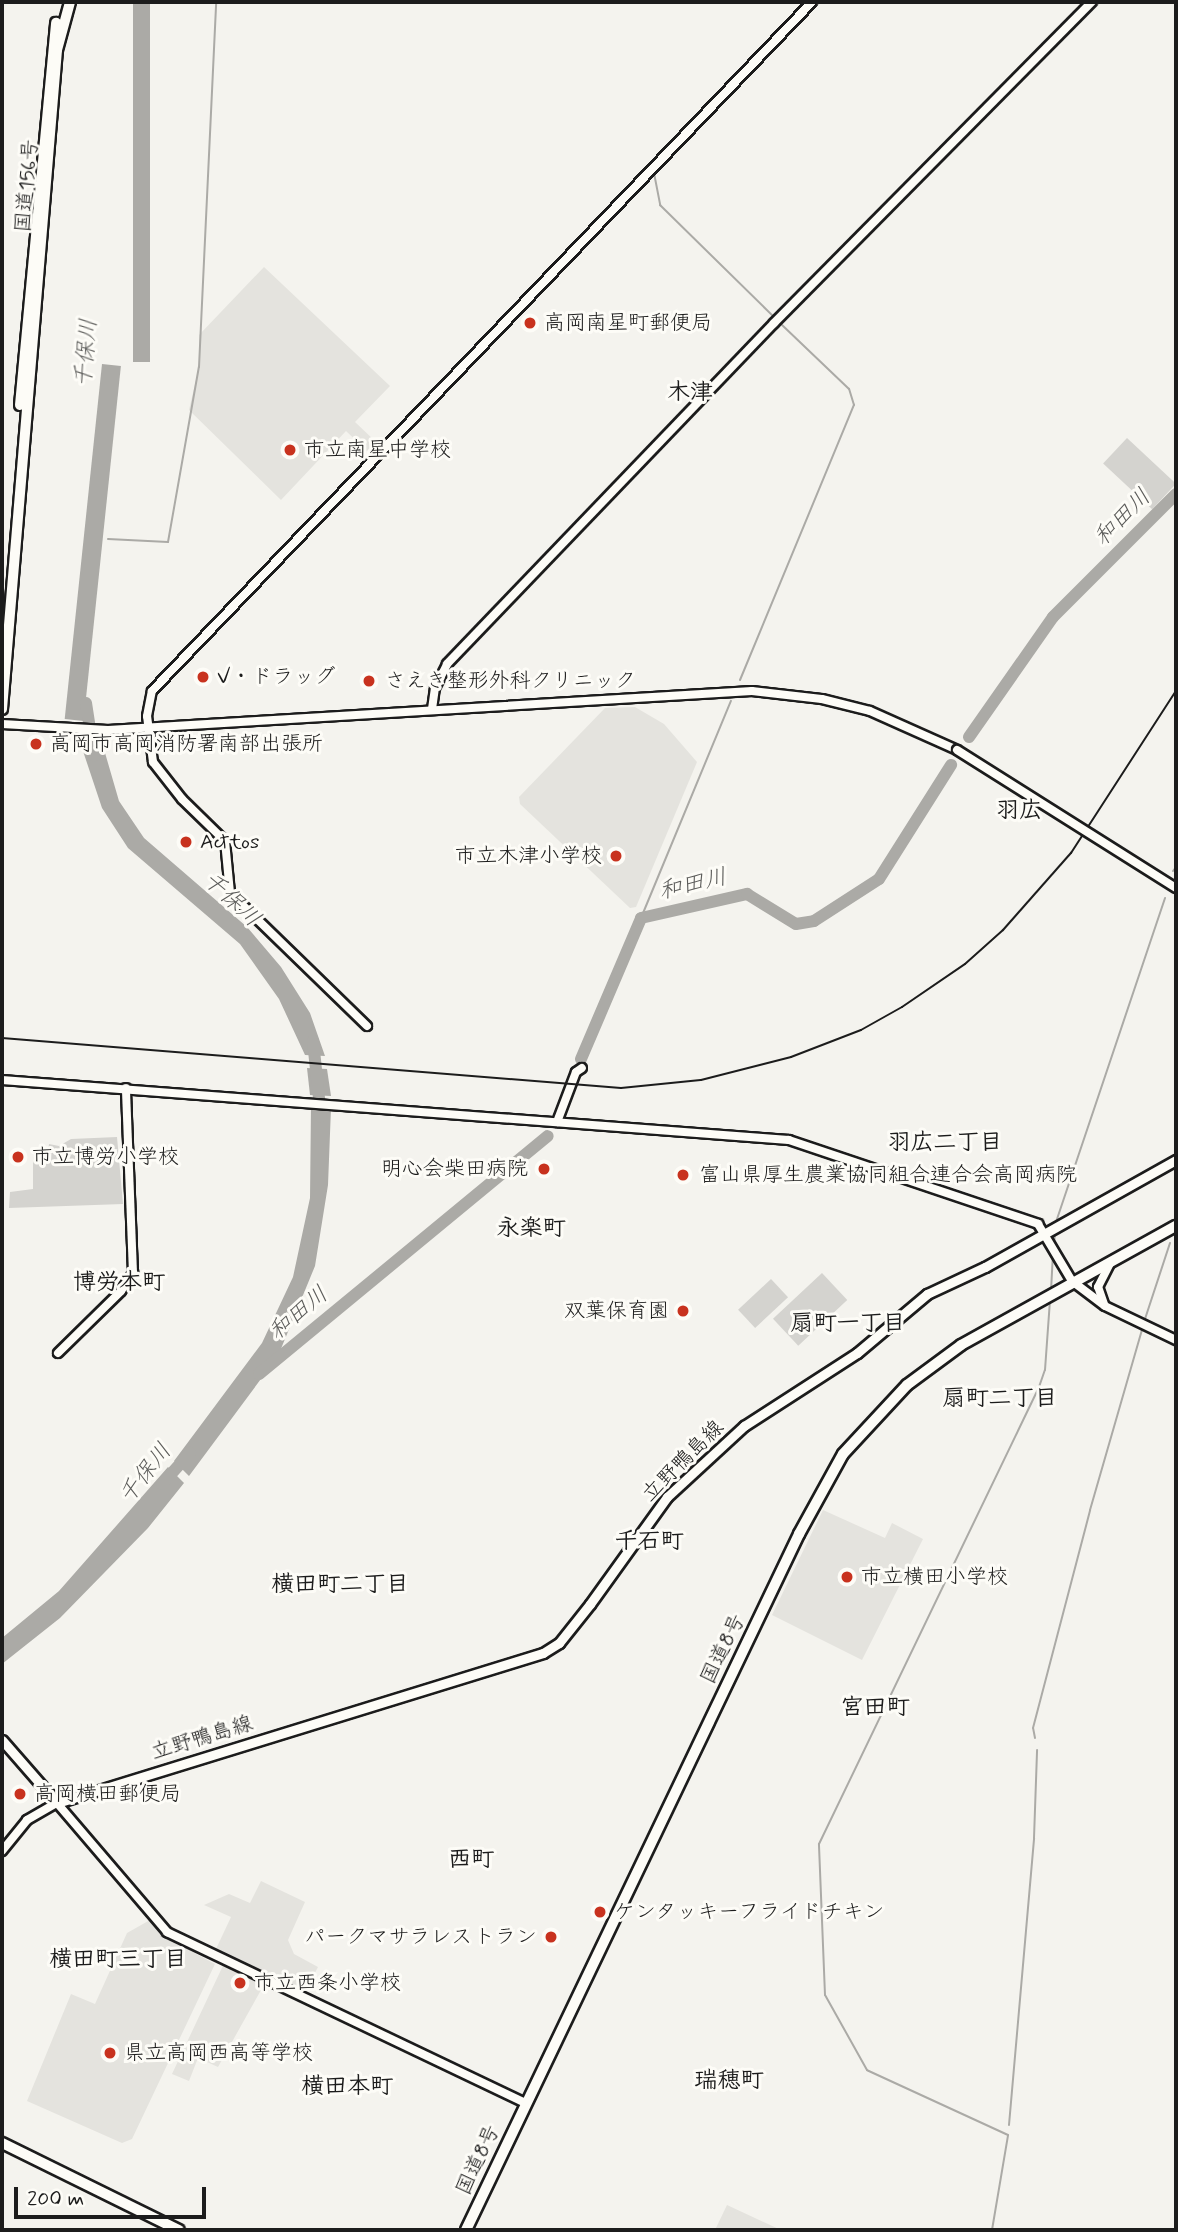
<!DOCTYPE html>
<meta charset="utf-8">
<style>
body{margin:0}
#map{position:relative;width:1178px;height:2232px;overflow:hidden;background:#f4f3ee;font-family:Mynerve,"Klee One",sans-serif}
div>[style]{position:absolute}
.built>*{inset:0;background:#e4e3de}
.green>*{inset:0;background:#d4d3cf;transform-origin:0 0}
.water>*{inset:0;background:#abaaa6;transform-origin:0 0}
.stream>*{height:2px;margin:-1px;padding:0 1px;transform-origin:1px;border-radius:1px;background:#abaaa6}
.river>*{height:12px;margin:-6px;padding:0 6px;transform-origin:6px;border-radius:6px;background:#abaaa6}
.roads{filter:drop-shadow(2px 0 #1c1c1c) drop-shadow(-2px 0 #1c1c1c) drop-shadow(0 2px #1c1c1c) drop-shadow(0 -2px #1c1c1c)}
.tertiary>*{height:8px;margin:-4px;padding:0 4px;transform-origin:4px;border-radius:4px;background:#fdfcf7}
.secondary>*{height:9px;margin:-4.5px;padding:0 4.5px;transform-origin:4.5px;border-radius:4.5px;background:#fdfcf7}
.primary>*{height:10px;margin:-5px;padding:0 5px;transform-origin:5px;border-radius:5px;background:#fdfcf7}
.trunk>*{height:10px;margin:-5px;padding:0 5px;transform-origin:5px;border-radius:5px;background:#fdfcf7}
.rail>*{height:2px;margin:-1px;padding:0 1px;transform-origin:1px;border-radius:1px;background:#1c1c1c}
.bridges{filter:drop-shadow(2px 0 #1c1c1c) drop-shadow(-2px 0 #1c1c1c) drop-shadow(0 2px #1c1c1c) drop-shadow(0 -2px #1c1c1c)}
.tertiary-bridge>*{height:8px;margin:-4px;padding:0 4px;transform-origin:4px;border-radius:4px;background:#fdfcf7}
.dots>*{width:19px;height:19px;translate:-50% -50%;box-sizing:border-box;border:4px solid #fdfcf7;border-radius:50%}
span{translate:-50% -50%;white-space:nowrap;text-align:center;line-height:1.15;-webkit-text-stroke:6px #fdfcf7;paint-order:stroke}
.street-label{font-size:21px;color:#1c1c1c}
.poi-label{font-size:21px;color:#1c1c1c}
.left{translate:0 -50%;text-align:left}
.right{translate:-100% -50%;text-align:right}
.water-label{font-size:23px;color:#5c5c5a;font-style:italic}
.neighbourhood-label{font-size:23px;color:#1c1c1c;font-weight:700}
.frame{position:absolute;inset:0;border:4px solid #1c1c1c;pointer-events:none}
.scale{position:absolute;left:14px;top:2187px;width:192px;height:32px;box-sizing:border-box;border:4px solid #1c1c1c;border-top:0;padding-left:9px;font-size:21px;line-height:24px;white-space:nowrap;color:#1c1c1c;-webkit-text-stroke:5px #fdfcf7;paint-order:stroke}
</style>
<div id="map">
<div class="built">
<i style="clip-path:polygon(264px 267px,390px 386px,355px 422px,375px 441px,367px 451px,346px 431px,281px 500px,189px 410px,199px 367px,199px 335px)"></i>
<i style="clip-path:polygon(635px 707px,664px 724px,697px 762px,636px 907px,630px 908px,520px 804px,519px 797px,605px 708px)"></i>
<i style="clip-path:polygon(823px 1510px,885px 1538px,892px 1523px,923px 1539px,862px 1660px,772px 1615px)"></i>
<i style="clip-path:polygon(261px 1881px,305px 1902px,288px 1940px,294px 1954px,318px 1967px,305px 1992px,270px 1974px,218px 2067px,198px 2058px,189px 2081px,172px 2074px,228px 1955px,216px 1949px,231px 1917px,204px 1905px,229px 1894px,250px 1903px)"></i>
<i style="clip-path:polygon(150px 1920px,161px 1935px,215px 1964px,132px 2139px,122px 2143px,27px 2101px,71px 1994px,95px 2004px,127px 1933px)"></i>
<i style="clip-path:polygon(727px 2205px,781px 2230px,715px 2230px)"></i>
</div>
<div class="green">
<i style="left:1127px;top:438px;width:67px;height:35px;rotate:43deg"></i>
<i style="clip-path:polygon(117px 1137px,123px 1204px,9px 1208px,10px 1192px,33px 1189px,33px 1151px,48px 1152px,49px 1144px,59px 1146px,71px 1139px)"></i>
<i style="left:822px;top:1273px;width:37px;height:67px;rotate:47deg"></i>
<i style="left:771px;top:1279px;width:25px;height:45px;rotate:47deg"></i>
</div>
<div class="water">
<i style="left:133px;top:2px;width:17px;height:360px"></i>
<i style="left:102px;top:364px;width:19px;height:357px;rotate:6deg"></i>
<i style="clip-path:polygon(79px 739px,101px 739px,119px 801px,144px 838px,247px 927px,281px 967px,310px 1013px,325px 1056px,305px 1055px,279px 999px,240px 944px,128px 848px,102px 808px)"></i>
<i style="clip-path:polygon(307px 1068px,327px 1069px,331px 1096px,310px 1095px)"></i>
<i style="clip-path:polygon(311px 1106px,331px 1108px,328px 1185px,315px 1266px,278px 1356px,189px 1476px,174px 1461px,262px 1343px,293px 1277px,310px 1198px)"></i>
<i style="clip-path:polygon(168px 1467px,184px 1483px,148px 1528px,60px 1618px,2px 1664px,2px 1638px,59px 1591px)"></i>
</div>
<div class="stream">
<i style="left:654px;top:173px;width:33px;rotate:79deg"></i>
<i style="left:660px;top:205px;width:161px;rotate:44.5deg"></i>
<i style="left:108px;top:539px;width:60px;rotate:2.9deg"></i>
<i style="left:168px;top:542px;width:178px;rotate:-80deg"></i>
<i style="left:199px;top:367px;width:365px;rotate:-87.3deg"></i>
<i style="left:740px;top:680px;width:298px;rotate:-67.5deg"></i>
<i style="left:854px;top:405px;width:17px;rotate:-107deg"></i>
<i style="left:849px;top:389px;width:97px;rotate:-136.3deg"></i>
<i style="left:1173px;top:871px;width:5px;rotate:-53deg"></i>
<i style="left:641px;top:918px;width:235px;rotate:-67.5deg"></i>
<i style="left:1055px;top:1225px;width:345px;rotate:-71.4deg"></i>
<i style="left:1054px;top:1246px;width:16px;rotate:-86deg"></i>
<i style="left:1051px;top:1291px;width:33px;rotate:-87deg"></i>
<i style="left:1145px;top:1319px;width:80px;rotate:-71.8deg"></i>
<i style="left:1035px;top:1738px;width:10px;rotate:-101deg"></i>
<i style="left:1033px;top:1728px;width:225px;rotate:-75.3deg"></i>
<i style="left:1090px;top:1510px;width:187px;rotate:-73.9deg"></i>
<i style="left:1009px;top:2125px;width:288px;rotate:-85deg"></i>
<i style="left:1034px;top:1838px;width:88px;rotate:-88deg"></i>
<i style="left:992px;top:2230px;width:96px;rotate:-80.4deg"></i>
<i style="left:1008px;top:2135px;width:155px;rotate:-155.3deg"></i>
<i style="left:867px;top:2070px;width:86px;rotate:-119.2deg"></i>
<i style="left:825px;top:1995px;width:151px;rotate:-92.3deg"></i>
<i style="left:819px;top:1844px;width:507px;rotate:-64.29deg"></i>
<i style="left:1039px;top:1387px;width:18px;rotate:-71deg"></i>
<i style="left:1045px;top:1370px;width:70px;rotate:-85.9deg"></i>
</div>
<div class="river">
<i style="left:86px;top:703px;width:53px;rotate:81.3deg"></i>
<i style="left:969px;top:737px;width:146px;rotate:-55deg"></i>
<i style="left:1053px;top:617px;width:174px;rotate:-45deg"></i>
<i style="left:313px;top:1041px;width:76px;rotate:84deg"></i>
<i style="left:581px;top:1059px;width:153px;rotate:-66.9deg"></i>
<i style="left:641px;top:918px;width:109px;rotate:-12.8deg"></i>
<i style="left:747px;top:894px;width:57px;rotate:31.5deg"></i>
<i style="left:796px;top:924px;width:18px;rotate:-9deg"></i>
<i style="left:814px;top:921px;width:77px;rotate:-32.9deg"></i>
<i style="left:879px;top:879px;width:135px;rotate:-57.7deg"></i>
<i style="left:259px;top:1374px;width:374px;rotate:-39.5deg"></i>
<i style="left:162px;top:1484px;width:42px;rotate:-47.9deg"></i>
</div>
<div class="roads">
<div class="tertiary">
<i style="left:432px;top:709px;width:21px;rotate:-82deg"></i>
<i style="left:435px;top:688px;width:27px;rotate:-63deg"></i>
<i style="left:447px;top:664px;width:472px;rotate:-46.2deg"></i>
<i style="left:774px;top:323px;width:452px;rotate:-45.3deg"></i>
<i style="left:2px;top:724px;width:106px;rotate:3.2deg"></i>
<i style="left:108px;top:730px;width:645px;rotate:-3.47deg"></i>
<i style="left:752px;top:691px;width:70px;rotate:6.5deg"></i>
<i style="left:822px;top:699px;width:49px;rotate:14deg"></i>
<i style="left:870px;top:711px;width:95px;rotate:24.1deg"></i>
<i style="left:367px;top:1026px;width:191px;rotate:-135.8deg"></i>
<i style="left:230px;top:893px;width:52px;rotate:-95.5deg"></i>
<i style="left:225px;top:841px;width:60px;rotate:-135.7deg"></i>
<i style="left:182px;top:799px;width:47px;rotate:-128.1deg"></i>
<i style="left:153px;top:762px;width:46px;rotate:-97.4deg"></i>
<i style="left:147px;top:716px;width:25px;rotate:-79deg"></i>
<i style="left:152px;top:691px;width:954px;rotate:-46.23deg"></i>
<i style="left:2px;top:1080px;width:789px;rotate:4.36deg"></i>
<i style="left:789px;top:1140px;width:263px;rotate:18.6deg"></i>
<i style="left:1038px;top:1224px;width:66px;rotate:59.2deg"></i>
<i style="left:1072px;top:1281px;width:41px;rotate:37.1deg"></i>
<i style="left:1105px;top:1306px;width:79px;rotate:25.6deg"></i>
<i style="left:557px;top:1122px;width:53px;rotate:-69.2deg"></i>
<i style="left:576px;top:1072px;width:7px;rotate:-34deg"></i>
<i style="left:1104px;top:1304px;width:18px;rotate:-109deg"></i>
<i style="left:1098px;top:1287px;width:28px;rotate:-63deg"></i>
<i style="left:58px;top:1353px;width:88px;rotate:-44.5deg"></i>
<i style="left:121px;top:1291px;width:22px;rotate:-56deg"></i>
<i style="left:133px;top:1273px;width:185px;rotate:-92.2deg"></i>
<i style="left:2px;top:1851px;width:40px;rotate:-51deg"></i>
<i style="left:27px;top:1820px;width:34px;rotate:-30deg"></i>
<i style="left:57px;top:1803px;width:170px;rotate:49.5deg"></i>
<i style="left:167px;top:1932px;width:398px;rotate:25.5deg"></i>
</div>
<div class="secondary">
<i style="left:2px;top:1740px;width:84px;rotate:48.9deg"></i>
<i style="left:57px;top:1803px;width:509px;rotate:-17.15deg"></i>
<i style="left:543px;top:1653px;width:19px;rotate:-32deg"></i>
<i style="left:559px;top:1643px;width:50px;rotate:-51.5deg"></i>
<i style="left:590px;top:1604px;width:132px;rotate:-54.3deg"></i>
<i style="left:667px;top:1497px;width:105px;rotate:-42.7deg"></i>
<i style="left:744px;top:1426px;width:135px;rotate:-32.9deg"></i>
<i style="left:857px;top:1353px;width:92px;rotate:-40.1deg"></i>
<i style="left:927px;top:1294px;width:64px;rotate:-25deg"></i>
<i style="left:985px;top:1267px;width:219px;rotate:-29.3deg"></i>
</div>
<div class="primary">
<i style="left:2px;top:2143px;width:197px;rotate:26.2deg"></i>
</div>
<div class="trunk">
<i style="left:20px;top:405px;width:384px;rotate:-84.6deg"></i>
<i style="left:2px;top:709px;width:661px;rotate:-85.23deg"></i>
<i style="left:57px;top:50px;width:50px;rotate:-74.8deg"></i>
<i style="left:466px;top:2230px;width:772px;rotate:-64.43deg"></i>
<i style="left:799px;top:1534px;width:91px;rotate:-61.2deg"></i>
<i style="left:843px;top:1454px;width:94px;rotate:-47.2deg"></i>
<i style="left:907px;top:1385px;width:67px;rotate:-36.5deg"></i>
<i style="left:961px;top:1345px;width:246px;rotate:-29deg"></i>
</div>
</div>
<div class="rail">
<i style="left:2px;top:1038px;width:621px;rotate:4.62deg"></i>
<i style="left:621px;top:1088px;width:80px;rotate:-5.7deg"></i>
<i style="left:701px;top:1080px;width:93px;rotate:-14.3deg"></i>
<i style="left:791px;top:1057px;width:75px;rotate:-21.1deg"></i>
<i style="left:861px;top:1030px;width:47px;rotate:-29.3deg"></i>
<i style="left:902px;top:1007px;width:76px;rotate:-34.3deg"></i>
<i style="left:965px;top:964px;width:51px;rotate:-41.8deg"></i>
<i style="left:1003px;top:930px;width:103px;rotate:-48.6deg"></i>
<i style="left:1071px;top:853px;width:193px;rotate:-57.1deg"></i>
</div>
<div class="bridges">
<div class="tertiary-bridge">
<i style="left:957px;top:750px;width:259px;rotate:32.2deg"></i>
</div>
</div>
<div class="dots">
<i style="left:530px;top:323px;background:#c8321e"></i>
<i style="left:290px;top:450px;background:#c8321e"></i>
<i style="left:203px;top:677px;background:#c8321e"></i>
<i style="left:369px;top:681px;background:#c8321e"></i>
<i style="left:36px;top:744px;background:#c8321e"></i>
<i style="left:186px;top:842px;background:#c8321e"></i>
<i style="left:616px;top:856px;background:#c8321e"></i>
<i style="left:18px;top:1157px;background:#c8321e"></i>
<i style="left:544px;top:1169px;background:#c8321e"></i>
<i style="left:683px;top:1175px;background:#c8321e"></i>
<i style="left:683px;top:1311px;background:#c8321e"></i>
<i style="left:847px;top:1577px;background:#c8321e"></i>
<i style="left:20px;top:1794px;background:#c8321e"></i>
<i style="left:600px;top:1912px;background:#c8321e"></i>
<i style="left:551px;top:1937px;background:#c8321e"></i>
<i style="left:240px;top:1983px;background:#c8321e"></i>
<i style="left:110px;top:2053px;background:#c8321e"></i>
</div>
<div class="street-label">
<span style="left:27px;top:186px;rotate:-85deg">国道156号</span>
<span style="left:683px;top:1461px;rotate:-45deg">立野鴨島線</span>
<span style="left:723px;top:1649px;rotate:-64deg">国道8号</span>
<span style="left:202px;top:1738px;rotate:-17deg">立野鴨島線</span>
<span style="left:478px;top:2160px;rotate:-65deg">国道8号</span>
</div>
<div class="poi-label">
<span class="left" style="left:544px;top:323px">高岡南星町郵便局</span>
<span class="left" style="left:304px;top:450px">市立南星中学校</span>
<span class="left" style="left:217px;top:677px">V・ドラッグ</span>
<span class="left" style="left:385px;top:681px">さえき整形外科クリニック</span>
<span class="left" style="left:50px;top:744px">高岡市高岡消防署南部出張所</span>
<span class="left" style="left:200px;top:842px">Acttos</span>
<span class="right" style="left:602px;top:856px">市立木津小学校</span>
<span class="left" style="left:32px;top:1157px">市立博労小学校</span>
<span class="right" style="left:528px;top:1169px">明心会柴田病院</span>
<span class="left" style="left:699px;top:1175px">富山県厚生農業協同組合連合会高岡病院</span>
<span class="right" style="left:669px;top:1311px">双葉保育園</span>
<span class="left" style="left:861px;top:1577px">市立横田小学校</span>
<span class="left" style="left:34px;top:1794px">高岡横田郵便局</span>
<span class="left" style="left:614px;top:1912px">ケンタッキーフライドチキン</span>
<span class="right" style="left:537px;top:1937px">パークマサラレストラン</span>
<span class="left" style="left:254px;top:1983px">市立西条小学校</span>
<span class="left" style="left:124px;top:2053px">県立高岡西高等学校</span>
</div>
<div class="water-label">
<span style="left:87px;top:353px;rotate:-85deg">千保川</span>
<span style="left:1123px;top:518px;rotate:-45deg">和田川</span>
<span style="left:693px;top:885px;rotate:-13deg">和田川</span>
<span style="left:231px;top:900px;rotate:43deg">千保川</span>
<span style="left:299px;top:1314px;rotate:-40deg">和田川</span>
<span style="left:146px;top:1474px;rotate:-52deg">千保川</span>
</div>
<div class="neighbourhood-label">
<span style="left:690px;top:393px">木津</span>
<span style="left:1019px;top:811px">羽広</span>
<span style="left:945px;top:1143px">羽広二丁目</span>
<span style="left:531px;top:1229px">永楽町</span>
<span style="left:119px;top:1283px">博労本町</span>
<span style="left:848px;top:1324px">扇町一丁目</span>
<span style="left:1000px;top:1399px">扇町二丁目</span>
<span style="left:649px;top:1542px">千石町</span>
<span style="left:340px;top:1585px">横田町二丁目</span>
<span style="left:875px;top:1708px">宮田町</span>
<span style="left:471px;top:1860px">西町</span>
<span style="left:118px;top:1960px">横田町三丁目</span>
<span style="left:729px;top:2081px">瑞穂町</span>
<span style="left:347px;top:2087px">横田本町</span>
</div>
<div class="frame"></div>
<div class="scale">200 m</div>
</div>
